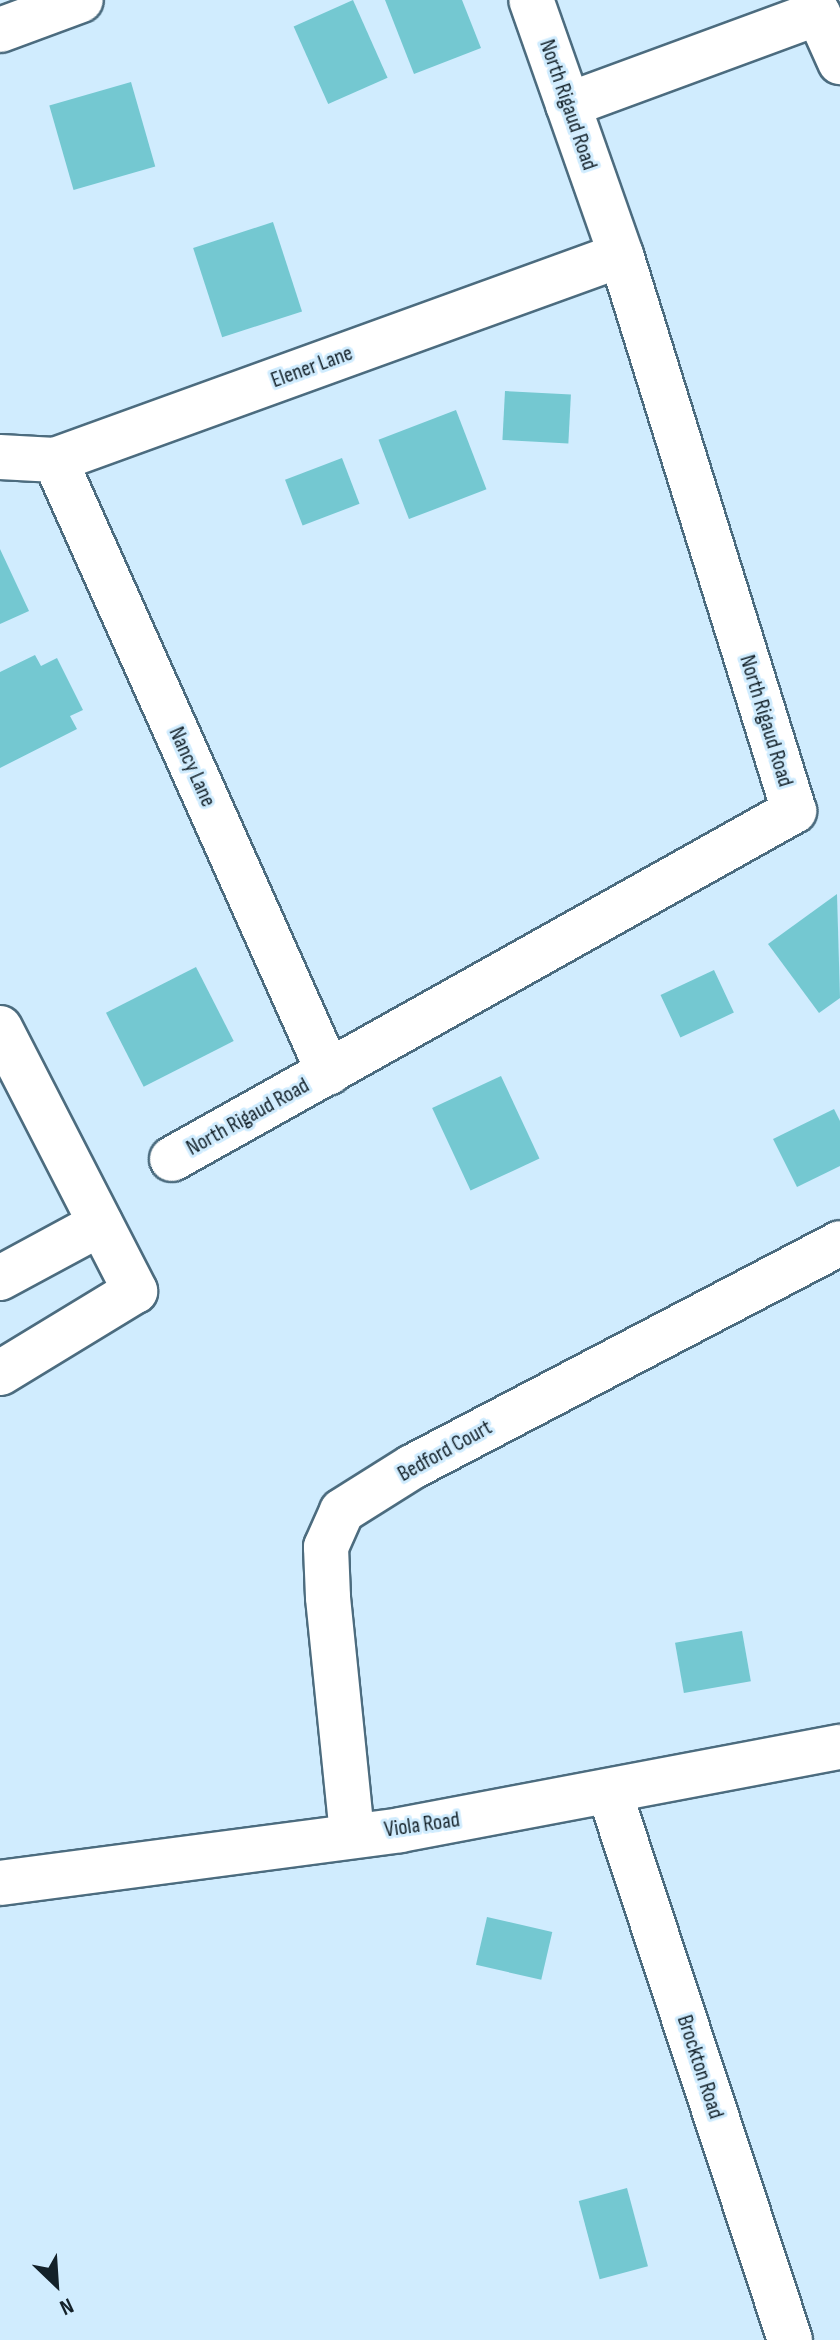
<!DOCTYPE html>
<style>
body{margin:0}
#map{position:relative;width:840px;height:2340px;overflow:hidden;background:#d0ecfe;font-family:"Sofia Sans Condensed",sans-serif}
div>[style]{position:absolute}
.building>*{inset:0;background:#74c8d1;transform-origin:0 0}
.roads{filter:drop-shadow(2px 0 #4c6c7f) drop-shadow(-2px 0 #4c6c7f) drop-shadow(0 2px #4c6c7f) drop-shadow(0 -2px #4c6c7f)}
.minor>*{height:44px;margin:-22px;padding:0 22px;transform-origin:22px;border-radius:22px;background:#fff}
span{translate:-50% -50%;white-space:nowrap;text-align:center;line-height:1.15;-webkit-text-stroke:6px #d0ecfe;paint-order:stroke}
.street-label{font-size:22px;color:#132129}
.north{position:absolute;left:16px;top:2244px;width:80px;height:80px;-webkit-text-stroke:6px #d0ecfe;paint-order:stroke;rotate:155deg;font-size:22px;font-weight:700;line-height:32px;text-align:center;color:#132129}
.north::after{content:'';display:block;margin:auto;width:28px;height:36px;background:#132129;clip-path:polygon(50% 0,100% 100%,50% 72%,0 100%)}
</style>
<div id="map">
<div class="building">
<i style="left:353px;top:0;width:85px;height:65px;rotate:66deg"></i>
<i style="clip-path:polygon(385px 0,462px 0,481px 48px,414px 74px)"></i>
<i style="left:131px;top:82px;width:88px;height:85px;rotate:74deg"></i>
<i style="left:273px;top:222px;width:94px;height:84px;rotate:72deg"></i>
<i style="left:505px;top:391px;width:66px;height:49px;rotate:3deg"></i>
<i style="left:456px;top:410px;width:85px;height:83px;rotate:69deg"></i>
<i style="left:342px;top:458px;width:49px;height:61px;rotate:69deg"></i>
<i style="clip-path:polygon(0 549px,29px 611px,0 624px)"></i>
<i style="clip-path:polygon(35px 655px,41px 666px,57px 658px,83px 710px,70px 716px,77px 729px,0 768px,0 672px)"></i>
<i style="clip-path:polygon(837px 894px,840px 998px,819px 1013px,768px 944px)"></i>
<i style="left:196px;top:967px;width:83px;height:101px;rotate:63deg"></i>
<i style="left:714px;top:970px;width:47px;height:59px;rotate:65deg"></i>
<i style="left:501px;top:1076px;width:91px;height:76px;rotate:65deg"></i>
<i style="clip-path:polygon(834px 1109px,840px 1121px,840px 1166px,797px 1187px,773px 1139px)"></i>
<i style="left:742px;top:1631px;width:51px;height:68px;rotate:80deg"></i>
<i style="left:487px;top:1917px;width:67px;height:49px;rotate:13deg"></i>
<i style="left:627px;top:2188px;width:81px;height:50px;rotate:75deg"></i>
</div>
<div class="roads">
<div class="minor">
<i style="left:0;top:30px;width:86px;rotate:-20.3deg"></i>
<i style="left:568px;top:105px;width:266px;rotate:-20.2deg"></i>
<i style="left:818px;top:13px;width:54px;rotate:65.8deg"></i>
<i style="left:0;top:457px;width:55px;rotate:3.1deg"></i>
<i style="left:55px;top:460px;width:602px;rotate:-19.91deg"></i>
<i style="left:55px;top:460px;width:671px;rotate:65.92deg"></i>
<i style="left:0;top:1028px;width:296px;rotate:62.8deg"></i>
<i style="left:135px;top:1291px;width:158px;rotate:148.7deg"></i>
<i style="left:172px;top:1159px;width:713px;rotate:-29.23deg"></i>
<i style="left:794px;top:811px;width:582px;rotate:-107.28deg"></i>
<i style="left:621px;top:255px;width:270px;rotate:-109.4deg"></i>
<i style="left:0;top:1278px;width:114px;rotate:-28.4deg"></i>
<i style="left:610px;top:1794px;width:575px;rotate:71.75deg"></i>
<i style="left:352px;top:1834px;width:238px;rotate:-95.8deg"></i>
<i style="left:328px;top:1597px;width:50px;rotate:-92.3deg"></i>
<i style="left:326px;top:1547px;width:39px;rotate:-66deg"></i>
<i style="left:342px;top:1511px;width:83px;rotate:-32.2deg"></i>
<i style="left:412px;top:1467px;width:483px;rotate:-27.6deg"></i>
<i style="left:0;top:1883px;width:403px;rotate:-7.5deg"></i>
<i style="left:400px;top:1830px;width:448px;rotate:-10.7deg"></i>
</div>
</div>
<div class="street-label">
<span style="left:568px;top:105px;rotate:71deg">North Rigaud Road</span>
<span style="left:312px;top:367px;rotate:-20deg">Elener Lane</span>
<span style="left:766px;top:721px;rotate:73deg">North Rigaud Road</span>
<span style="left:192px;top:767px;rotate:66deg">Nancy Lane</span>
<span style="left:248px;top:1117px;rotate:-29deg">North Rigaud Road</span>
<span style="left:445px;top:1451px;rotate:-29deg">Bedford Court</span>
<span style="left:422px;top:1825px;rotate:-8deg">Viola Road</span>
<span style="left:700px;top:2067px;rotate:72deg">Brockton Road</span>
</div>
<div class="north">N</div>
</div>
